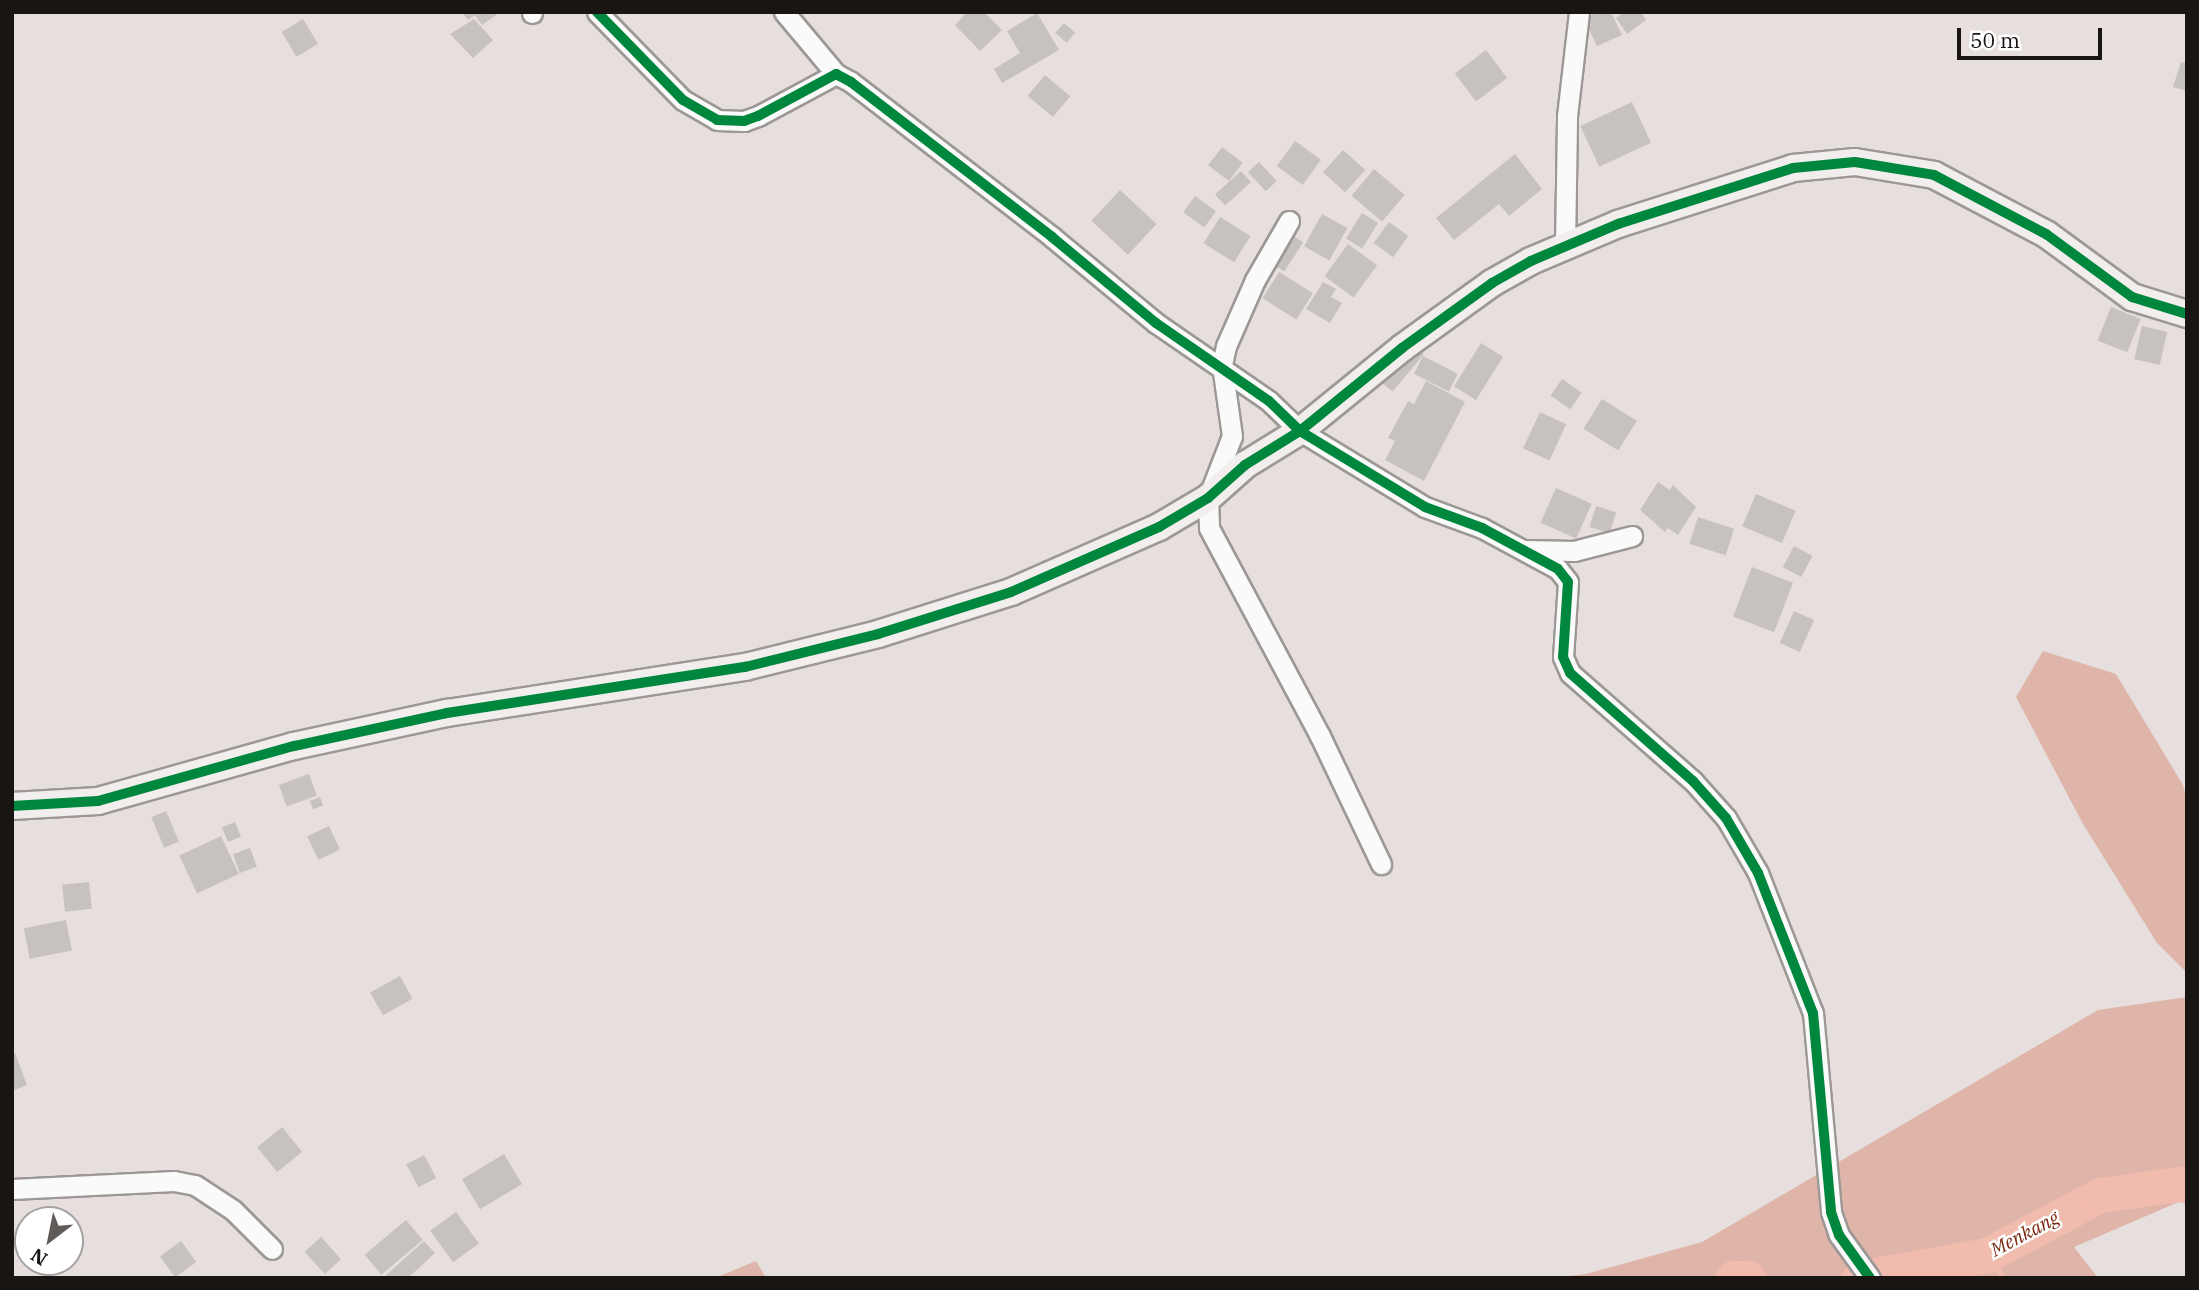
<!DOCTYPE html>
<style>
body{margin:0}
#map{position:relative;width:2199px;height:1290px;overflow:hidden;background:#e6dfdd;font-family:"IBM Plex Serif",serif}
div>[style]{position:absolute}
.forest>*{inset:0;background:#dfb5a9}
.stream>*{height:6px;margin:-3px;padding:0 3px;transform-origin:3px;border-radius:3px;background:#f1bbad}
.river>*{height:35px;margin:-17.5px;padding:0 17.5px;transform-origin:17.5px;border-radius:17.5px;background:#f1bbad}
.building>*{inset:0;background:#c7c2c0;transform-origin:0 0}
.roads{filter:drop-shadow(2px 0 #9c9896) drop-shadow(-2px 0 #9c9896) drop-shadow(0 2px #9c9896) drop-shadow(0 -2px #9c9896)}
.street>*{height:19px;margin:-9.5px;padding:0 9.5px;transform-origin:9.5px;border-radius:9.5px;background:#fbfafa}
.secondary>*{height:26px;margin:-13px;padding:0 13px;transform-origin:13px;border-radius:13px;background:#f2eeed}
.cycleway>*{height:10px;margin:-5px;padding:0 5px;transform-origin:5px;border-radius:5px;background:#00873e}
span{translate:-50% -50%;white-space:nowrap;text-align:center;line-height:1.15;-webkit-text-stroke:5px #fff;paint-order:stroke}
.water-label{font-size:19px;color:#7a270e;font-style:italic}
.frame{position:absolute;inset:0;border:14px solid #191513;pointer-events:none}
.north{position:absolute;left:14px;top:1206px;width:70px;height:70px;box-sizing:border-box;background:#fff;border:2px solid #a3a1a1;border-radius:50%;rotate:212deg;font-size:19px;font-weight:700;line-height:28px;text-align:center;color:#191513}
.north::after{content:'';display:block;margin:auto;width:24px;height:32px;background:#615c5a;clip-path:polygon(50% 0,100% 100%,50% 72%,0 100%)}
.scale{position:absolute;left:1957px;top:28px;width:145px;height:32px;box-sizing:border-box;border:4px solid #191513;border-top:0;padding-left:9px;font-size:21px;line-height:24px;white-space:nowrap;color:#191513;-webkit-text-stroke:5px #fff;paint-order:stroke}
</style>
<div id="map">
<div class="forest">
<i style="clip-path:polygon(2043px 651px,2116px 674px,2183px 785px,2187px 799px,2187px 973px,2157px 943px,2083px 824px,2016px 697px)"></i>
<i style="clip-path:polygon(2187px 997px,2187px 1205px,2181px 1201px,2074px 1247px,2098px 1278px,1553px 1278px,1586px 1274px,1702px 1242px,2098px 1010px)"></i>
<i style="clip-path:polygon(756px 1261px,766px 1278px,715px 1278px)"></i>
</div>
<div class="stream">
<i style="left:1987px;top:1255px;width:29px;rotate:54deg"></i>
</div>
<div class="river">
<i style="left:1733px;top:1278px;width:15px"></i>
<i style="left:1859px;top:1278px;width:130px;rotate:-10.2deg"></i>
<i style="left:1987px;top:1255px;width:128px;rotate:-28deg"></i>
<i style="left:2100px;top:1195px;width:88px;rotate:-7.9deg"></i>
</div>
<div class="building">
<i style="clip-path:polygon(462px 12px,500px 12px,482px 25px,475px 15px,468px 20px)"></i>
<i style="clip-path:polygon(967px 12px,984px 12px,1002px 30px,980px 51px,955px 25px)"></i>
<i style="clip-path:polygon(1598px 12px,1611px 12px,1622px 35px,1597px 46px,1584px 19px)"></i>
<i style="clip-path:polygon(1624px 12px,1641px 12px,1646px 20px,1627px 34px,1616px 18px)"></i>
<i style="clip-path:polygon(1037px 13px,1059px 50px,1002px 83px,994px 69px,1020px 53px,1007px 31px)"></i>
<i style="left:303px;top:19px;width:29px;height:25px;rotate:59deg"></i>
<i style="clip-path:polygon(474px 19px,493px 40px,473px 58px,450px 34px)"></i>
<i style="left:1064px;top:23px;width:15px;height:13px;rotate:42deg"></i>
<i style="left:1486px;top:50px;width:35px;height:39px;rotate:53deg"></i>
<i style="clip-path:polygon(2181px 62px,2187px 63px,2187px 91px,2173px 87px)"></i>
<i style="left:1045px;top:75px;width:33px;height:27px;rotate:40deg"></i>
<i style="left:1632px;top:102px;width:45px;height:57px;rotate:65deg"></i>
<i style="left:1295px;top:141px;width:32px;height:31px;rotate:36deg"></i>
<i style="left:1222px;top:147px;width:26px;height:23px;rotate:37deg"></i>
<i style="left:1343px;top:150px;width:30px;height:30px;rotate:42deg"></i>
<i style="clip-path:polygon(1515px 154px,1542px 189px,1509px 216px,1499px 204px,1454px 240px,1436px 218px)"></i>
<i style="left:1259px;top:162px;width:26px;height:15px;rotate:47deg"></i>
<i style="left:1374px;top:169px;width:40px;height:35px;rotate:40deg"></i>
<i style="left:1241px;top:171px;width:15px;height:35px;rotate:48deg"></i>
<i style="left:1120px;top:190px;width:50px;height:42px;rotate:43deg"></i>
<i style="left:1195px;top:196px;width:26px;height:20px;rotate:36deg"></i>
<i style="left:1362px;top:213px;width:19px;height:30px;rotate:32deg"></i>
<i style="left:1322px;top:214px;width:29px;height:37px;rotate:29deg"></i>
<i style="left:1220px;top:217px;width:36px;height:31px;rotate:32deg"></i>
<i style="left:1389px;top:222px;width:24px;height:26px;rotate:36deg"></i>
<i style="left:1289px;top:233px;width:17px;height:35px;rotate:33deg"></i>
<i style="left:1348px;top:244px;width:36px;height:40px;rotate:36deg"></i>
<i style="left:1279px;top:272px;width:40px;height:31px;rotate:32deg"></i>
<i style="clip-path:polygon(1323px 282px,1336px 289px,1331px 297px,1342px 303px,1330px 323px,1306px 309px)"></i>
<i style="left:2111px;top:307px;width:32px;height:36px;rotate:22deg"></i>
<i style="left:2142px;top:326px;width:26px;height:34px;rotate:13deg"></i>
<i style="left:1411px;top:343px;width:17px;height:49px;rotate:40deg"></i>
<i style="left:1481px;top:343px;width:26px;height:51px;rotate:32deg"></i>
<i style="left:1423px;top:356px;width:39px;height:20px;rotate:27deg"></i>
<i style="left:1562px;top:379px;width:24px;height:20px;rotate:35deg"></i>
<i style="clip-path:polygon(1426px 381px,1465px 402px,1424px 481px,1385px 460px,1395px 441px,1388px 438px,1408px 401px,1414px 404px)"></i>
<i style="left:1602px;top:399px;width:41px;height:35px;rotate:32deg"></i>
<i style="left:1540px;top:412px;width:29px;height:40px;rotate:25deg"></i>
<i style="clip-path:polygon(1658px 482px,1670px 490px,1673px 485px,1696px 507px,1678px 535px,1668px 528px,1665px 532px,1640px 510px)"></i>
<i style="left:1556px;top:488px;width:39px;height:38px;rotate:24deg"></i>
<i style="left:1756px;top:494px;width:43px;height:35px;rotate:23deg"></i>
<i style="left:1596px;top:506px;width:21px;height:22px;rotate:17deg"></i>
<i style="left:1698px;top:517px;width:38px;height:28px;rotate:18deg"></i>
<i style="left:1794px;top:546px;width:21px;height:24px;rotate:28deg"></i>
<i style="left:1752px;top:567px;width:44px;height:53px;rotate:21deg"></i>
<i style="left:1794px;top:611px;width:22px;height:35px;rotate:24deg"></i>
<i style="left:309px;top:774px;width:23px;height:32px;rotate:70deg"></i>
<i style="left:320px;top:797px;width:9px;height:11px;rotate:69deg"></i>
<i style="left:166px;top:811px;width:33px;height:16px;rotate:67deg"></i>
<i style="left:235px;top:822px;width:16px;height:14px;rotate:68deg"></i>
<i style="left:329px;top:826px;width:26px;height:24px;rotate:65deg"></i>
<i style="left:221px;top:836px;width:42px;height:46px;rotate:65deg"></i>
<i style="left:250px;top:848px;width:20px;height:18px;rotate:70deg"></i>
<i style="left:89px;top:882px;width:27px;height:27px;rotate:84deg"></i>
<i style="left:66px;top:920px;width:31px;height:43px;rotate:79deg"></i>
<i style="left:400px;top:976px;width:26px;height:34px;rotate:61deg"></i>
<i style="clip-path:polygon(15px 1053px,27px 1085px,12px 1091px,12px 1054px)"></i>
<i style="left:282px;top:1127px;width:32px;height:32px;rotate:51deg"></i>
<i style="left:504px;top:1154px;width:35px;height:49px;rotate:59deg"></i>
<i style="left:424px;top:1155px;width:26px;height:20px;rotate:62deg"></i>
<i style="left:456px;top:1212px;width:39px;height:32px;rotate:54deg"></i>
<i style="left:406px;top:1220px;width:26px;height:54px;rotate:50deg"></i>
<i style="left:321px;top:1237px;width:30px;height:22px;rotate:48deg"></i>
<i style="left:181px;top:1241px;width:26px;height:26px;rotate:54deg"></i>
<i style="clip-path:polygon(424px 1241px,435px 1253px,408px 1278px,383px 1278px)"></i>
</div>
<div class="roads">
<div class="street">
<i style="left:597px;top:12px;width:123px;rotate:45.7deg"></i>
<i style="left:683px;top:100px;width:39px;rotate:30deg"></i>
<i style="left:717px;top:120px;width:27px;rotate:2deg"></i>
<i style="left:744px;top:121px;width:15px;rotate:-20deg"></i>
<i style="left:758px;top:116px;width:89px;rotate:-28.3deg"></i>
<i style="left:836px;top:74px;width:17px;rotate:28deg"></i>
<i style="left:851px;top:82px;width:254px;rotate:37.6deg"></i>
<i style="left:1052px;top:237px;width:135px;rotate:39.6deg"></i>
<i style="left:1156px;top:323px;width:137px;rotate:34.6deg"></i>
<i style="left:1269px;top:401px;width:43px;rotate:44.1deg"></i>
<i style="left:1300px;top:431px;width:146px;rotate:31.3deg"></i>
<i style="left:1425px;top:507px;width:61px;rotate:20.2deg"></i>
<i style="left:1482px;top:528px;width:86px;rotate:28.3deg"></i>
<i style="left:1558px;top:569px;width:16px;rotate:52deg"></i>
<i style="left:1568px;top:582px;width:75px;rotate:93.8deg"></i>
<i style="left:1563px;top:657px;width:17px;rotate:66deg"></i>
<i style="left:1570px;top:673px;width:164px;rotate:41.3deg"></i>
<i style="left:1693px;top:781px;width:50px;rotate:48.3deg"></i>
<i style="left:1726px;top:818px;width:64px;rotate:59.8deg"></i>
<i style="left:1758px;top:873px;width:150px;rotate:68.6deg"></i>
<i style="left:1813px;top:1013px;width:200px;rotate:84.8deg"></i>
<i style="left:1831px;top:1212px;width:24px;rotate:71deg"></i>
<i style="left:1839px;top:1235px;width:53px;rotate:54.2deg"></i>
<i style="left:784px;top:12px;width:81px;rotate:50deg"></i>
<i style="left:532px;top:13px;width:1px;rotate:-90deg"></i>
<i style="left:1289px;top:221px;width:68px;rotate:120deg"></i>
<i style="left:1255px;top:280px;width:72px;rotate:113.7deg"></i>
<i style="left:1226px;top:346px;width:19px;rotate:102deg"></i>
<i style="left:1222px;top:365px;width:72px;rotate:82deg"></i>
<i style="left:1232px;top:436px;width:66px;rotate:111.2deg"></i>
<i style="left:1208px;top:498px;width:30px;rotate:88deg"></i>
<i style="left:1209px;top:528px;width:236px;rotate:61.9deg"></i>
<i style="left:1320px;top:736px;width:142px;rotate:64.5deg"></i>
<i style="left:1565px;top:247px;width:131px;rotate:-89.1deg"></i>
<i style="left:1567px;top:116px;width:105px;rotate:-83.4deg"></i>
<i style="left:1526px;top:550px;width:48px;rotate:1.2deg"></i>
<i style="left:1574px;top:551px;width:60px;rotate:-14.5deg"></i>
<i style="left:12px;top:1189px;width:162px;rotate:-2.8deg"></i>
<i style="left:174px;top:1181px;width:21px;rotate:11deg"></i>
<i style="left:195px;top:1185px;width:45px;rotate:33.3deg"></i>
<i style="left:233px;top:1210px;width:55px;rotate:45deg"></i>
</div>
<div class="secondary">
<i style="left:12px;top:806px;width:86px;rotate:-3.3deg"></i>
<i style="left:98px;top:801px;width:204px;rotate:-15.7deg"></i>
<i style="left:294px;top:746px;width:157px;rotate:-12.2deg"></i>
<i style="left:447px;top:713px;width:302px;rotate:-8.8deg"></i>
<i style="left:745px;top:667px;width:137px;rotate:-13.9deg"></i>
<i style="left:878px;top:634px;width:139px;rotate:-17.5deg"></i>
<i style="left:1011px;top:592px;width:162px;rotate:-23.7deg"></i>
<i style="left:1159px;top:527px;width:57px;rotate:-30.6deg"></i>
<i style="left:1208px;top:498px;width:50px;rotate:-41.7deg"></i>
<i style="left:1245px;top:465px;width:65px;rotate:-31.7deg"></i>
<i style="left:1300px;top:431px;width:132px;rotate:-39.1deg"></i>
<i style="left:1402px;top:348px;width:111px;rotate:-35.8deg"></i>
<i style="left:1492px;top:283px;width:45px;rotate:-29.4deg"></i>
<i style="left:1531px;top:261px;width:95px;rotate:-23deg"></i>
<i style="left:1618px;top:224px;width:184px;rotate:-17.7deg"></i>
<i style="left:1793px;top:168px;width:62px;rotate:-5.5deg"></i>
<i style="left:1855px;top:162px;width:80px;rotate:9.3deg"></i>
<i style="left:1934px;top:175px;width:127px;rotate:27.8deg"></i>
<i style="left:2046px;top:234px;width:107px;rotate:36.2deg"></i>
<i style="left:2132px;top:297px;width:58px;rotate:17.2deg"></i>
</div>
</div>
<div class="cycleway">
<i style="left:597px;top:12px;width:123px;rotate:45.7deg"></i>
<i style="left:683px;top:100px;width:39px;rotate:30deg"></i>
<i style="left:717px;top:120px;width:27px;rotate:2deg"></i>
<i style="left:744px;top:121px;width:15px;rotate:-20deg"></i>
<i style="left:758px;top:116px;width:89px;rotate:-28.3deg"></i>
<i style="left:836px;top:74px;width:17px;rotate:28deg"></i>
<i style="left:851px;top:82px;width:254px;rotate:37.6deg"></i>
<i style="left:1052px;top:237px;width:135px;rotate:39.6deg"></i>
<i style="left:1156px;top:323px;width:137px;rotate:34.6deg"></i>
<i style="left:1269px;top:401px;width:43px;rotate:44.1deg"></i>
<i style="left:1300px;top:431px;width:146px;rotate:31.3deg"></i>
<i style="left:1425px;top:507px;width:61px;rotate:20.2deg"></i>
<i style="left:1482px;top:528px;width:86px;rotate:28.3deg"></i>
<i style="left:1558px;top:569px;width:16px;rotate:52deg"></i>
<i style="left:1568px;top:582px;width:75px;rotate:93.8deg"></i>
<i style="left:1563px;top:657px;width:17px;rotate:66deg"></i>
<i style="left:1570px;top:673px;width:164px;rotate:41.3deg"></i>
<i style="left:1693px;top:781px;width:50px;rotate:48.3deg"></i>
<i style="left:1726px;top:818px;width:64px;rotate:59.8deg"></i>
<i style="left:1758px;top:873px;width:150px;rotate:68.6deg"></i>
<i style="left:1813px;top:1013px;width:200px;rotate:84.8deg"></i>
<i style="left:1831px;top:1212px;width:24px;rotate:71deg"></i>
<i style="left:1839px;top:1235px;width:53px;rotate:54.2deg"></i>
<i style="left:12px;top:806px;width:86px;rotate:-3.3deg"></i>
<i style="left:98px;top:801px;width:204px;rotate:-15.7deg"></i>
<i style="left:294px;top:746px;width:157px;rotate:-12.2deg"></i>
<i style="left:447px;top:713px;width:302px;rotate:-8.8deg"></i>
<i style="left:745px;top:667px;width:137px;rotate:-13.9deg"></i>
<i style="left:878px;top:634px;width:139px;rotate:-17.5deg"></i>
<i style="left:1011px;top:592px;width:162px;rotate:-23.7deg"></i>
<i style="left:1159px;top:527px;width:57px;rotate:-30.6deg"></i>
<i style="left:1208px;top:498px;width:50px;rotate:-41.7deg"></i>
<i style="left:1245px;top:465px;width:65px;rotate:-31.7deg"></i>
<i style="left:1300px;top:431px;width:132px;rotate:-39.1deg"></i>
<i style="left:1402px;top:348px;width:111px;rotate:-35.8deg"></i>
<i style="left:1492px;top:283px;width:45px;rotate:-29.4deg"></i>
<i style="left:1531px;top:261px;width:95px;rotate:-23deg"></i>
<i style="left:1618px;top:224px;width:184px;rotate:-17.7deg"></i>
<i style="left:1793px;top:168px;width:62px;rotate:-5.5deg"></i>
<i style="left:1855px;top:162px;width:80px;rotate:9.3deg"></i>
<i style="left:1934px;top:175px;width:127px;rotate:27.8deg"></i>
<i style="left:2046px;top:234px;width:107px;rotate:36.2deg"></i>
<i style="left:2132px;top:297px;width:58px;rotate:17.2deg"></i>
</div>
<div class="water-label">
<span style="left:2025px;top:1234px;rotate:-28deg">Menkang</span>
</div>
<div class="frame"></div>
<div class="north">N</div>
<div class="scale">50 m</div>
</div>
